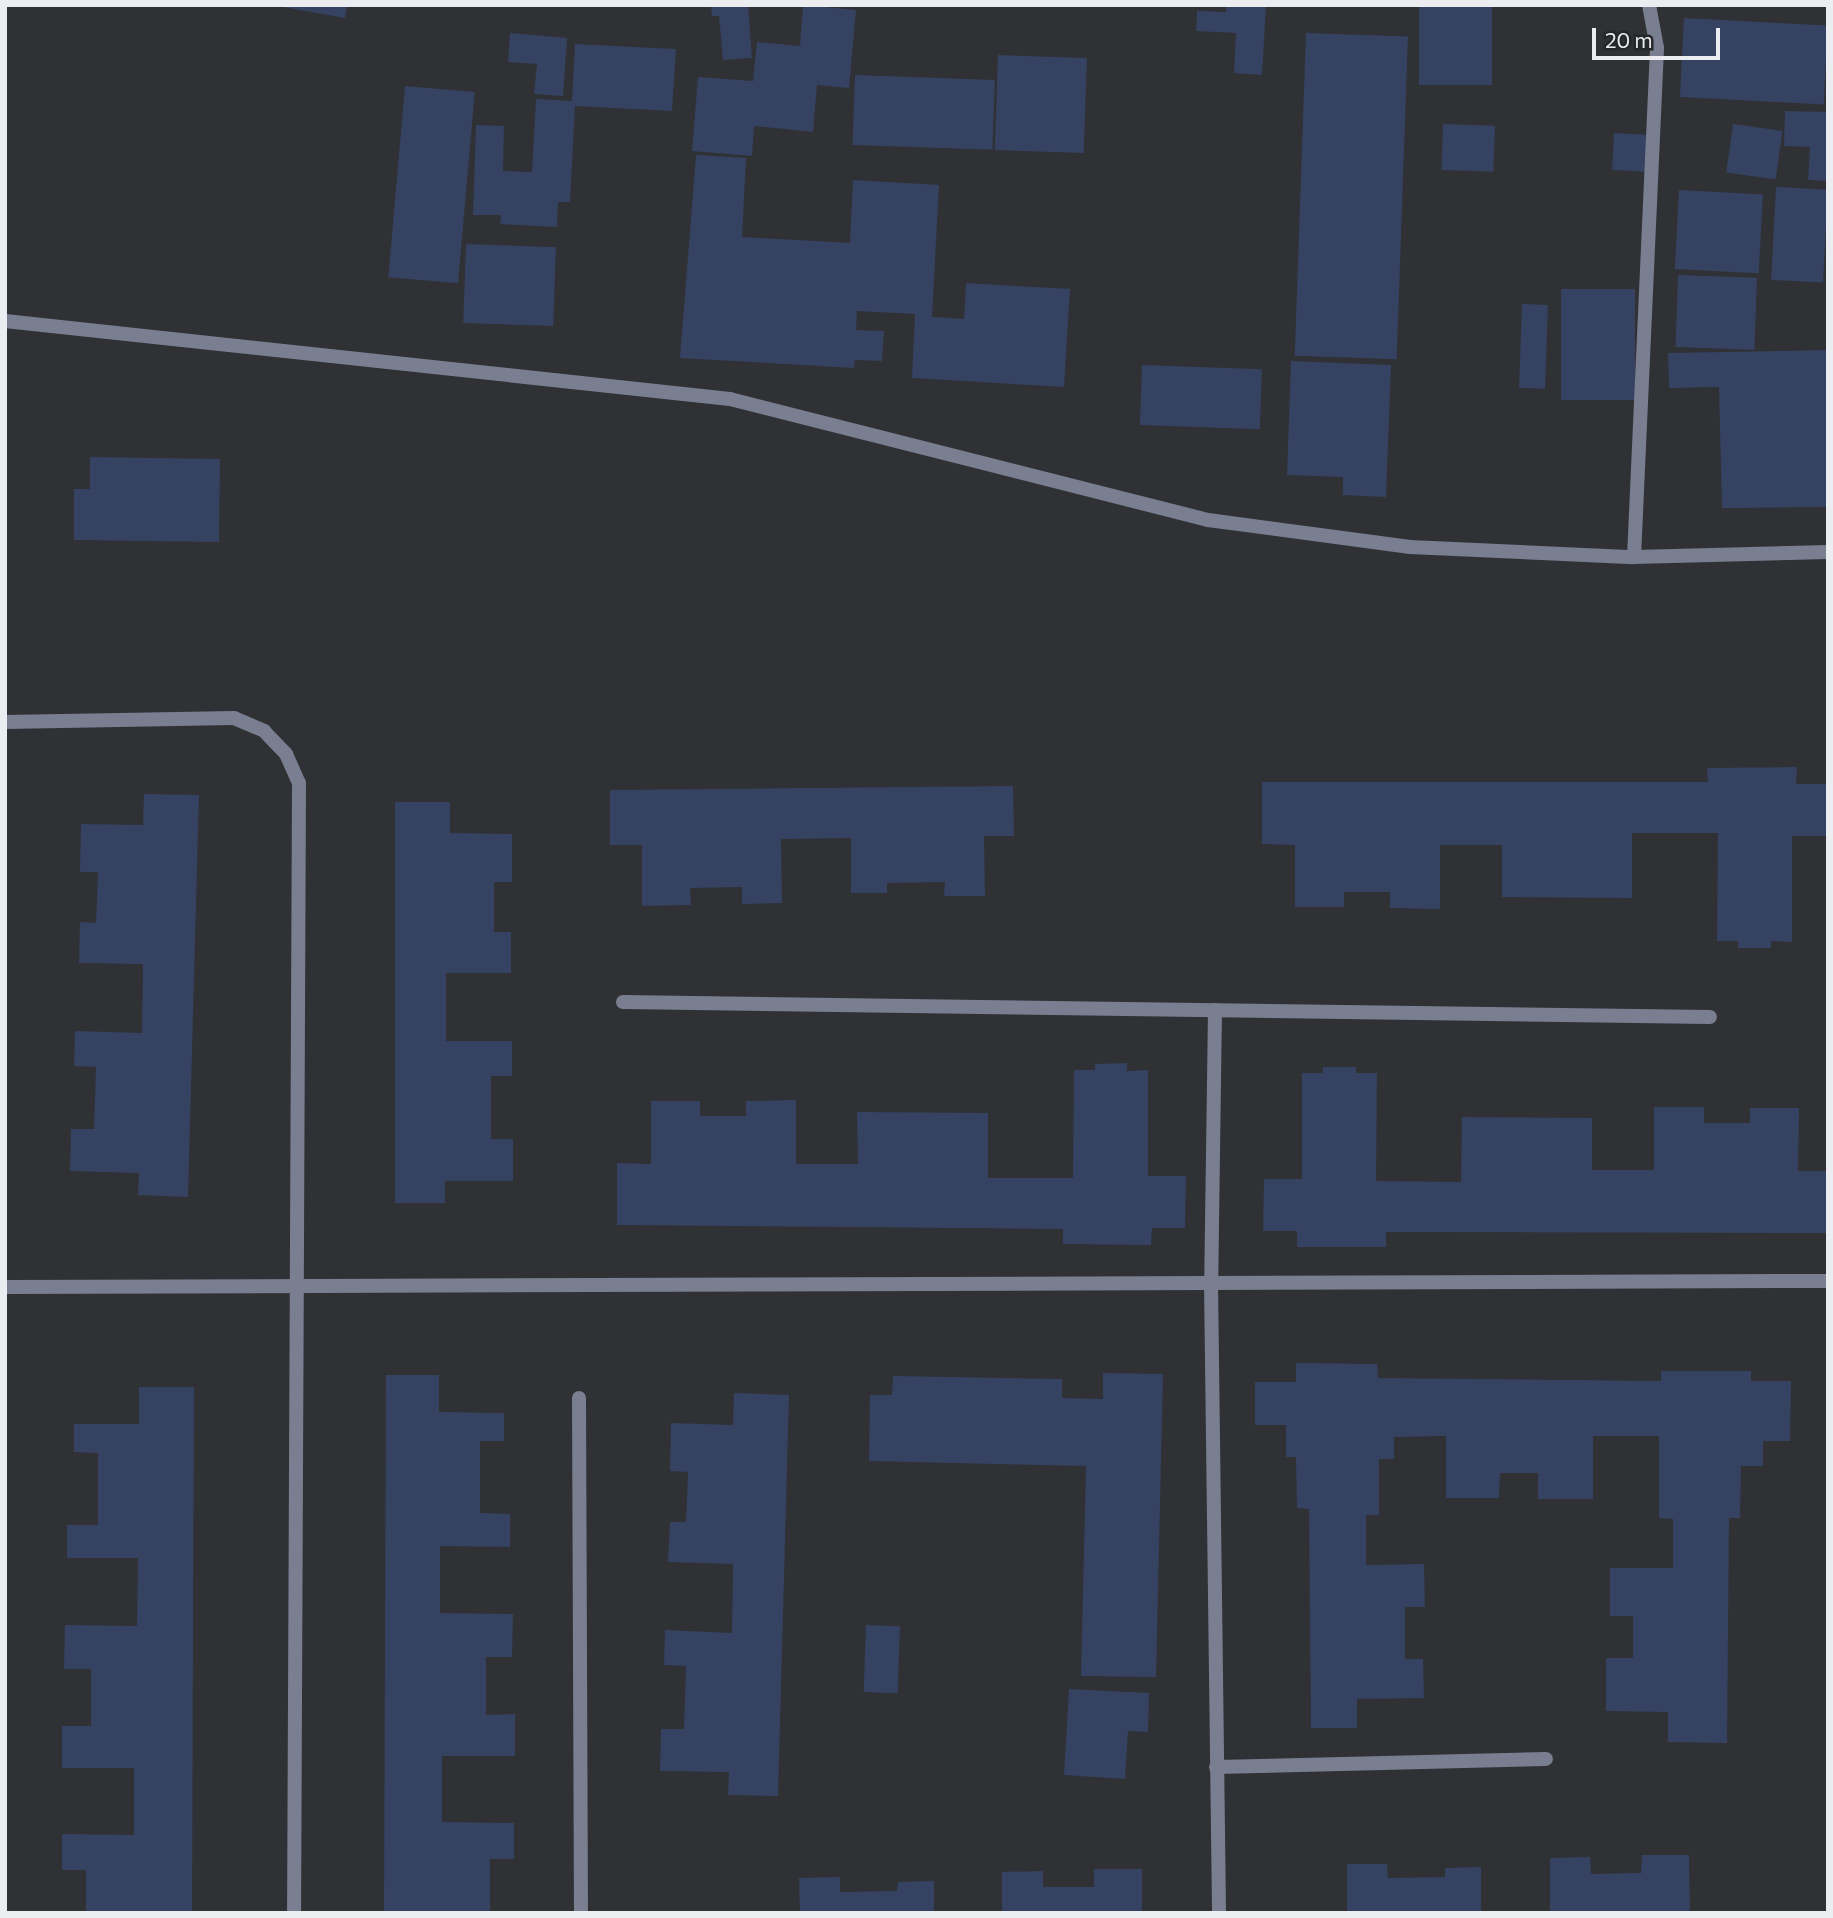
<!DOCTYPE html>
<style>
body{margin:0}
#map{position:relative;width:1833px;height:1918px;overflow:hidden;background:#303135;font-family:Commissioner,sans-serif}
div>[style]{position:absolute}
.building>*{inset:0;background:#364262;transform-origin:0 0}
.service>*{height:14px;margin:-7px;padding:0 7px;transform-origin:7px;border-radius:7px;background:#797f90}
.minor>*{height:14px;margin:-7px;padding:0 7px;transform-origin:7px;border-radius:7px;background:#797f90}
span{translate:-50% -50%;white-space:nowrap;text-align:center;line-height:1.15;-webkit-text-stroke:5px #26272b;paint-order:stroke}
.frame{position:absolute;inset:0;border:7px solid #ecedf0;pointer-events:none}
.scale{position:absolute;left:1592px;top:28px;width:128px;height:32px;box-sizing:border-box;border:4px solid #ecedf0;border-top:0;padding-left:9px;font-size:21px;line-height:24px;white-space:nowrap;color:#ecedf0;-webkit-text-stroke:5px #26272b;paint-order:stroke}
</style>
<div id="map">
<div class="building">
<i style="clip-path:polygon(272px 5px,347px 5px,345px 18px)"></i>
<i style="clip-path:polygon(711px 5px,748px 5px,752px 58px,723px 60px,719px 16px,712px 16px)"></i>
<i style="clip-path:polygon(803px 5px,856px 10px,849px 88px,817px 85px,813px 132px,754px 126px,752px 156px,692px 151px,698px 77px,753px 81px,757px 42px,800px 46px)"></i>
<i style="clip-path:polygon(1226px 5px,1266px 5px,1262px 75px,1234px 73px,1236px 33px,1196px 31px,1197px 11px,1226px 12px)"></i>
<i style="left:1419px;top:5px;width:73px;height:80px"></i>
<i style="left:1684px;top:18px;width:144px;height:79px;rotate:3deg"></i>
<i style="clip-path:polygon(510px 33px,567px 38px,563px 96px,534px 94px,537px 64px,508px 62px)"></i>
<i style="left:1306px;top:33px;width:102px;height:323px;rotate:2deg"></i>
<i style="clip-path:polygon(575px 44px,676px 49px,672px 111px,575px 106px,570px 202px,558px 202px,557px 227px,500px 224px,501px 215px,473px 215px,476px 125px,504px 126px,503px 171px,532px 172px,536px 99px,572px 101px)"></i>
<i style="left:998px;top:55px;width:89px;height:95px;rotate:2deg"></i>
<i style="left:855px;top:75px;width:140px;height:70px;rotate:2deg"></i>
<i style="left:405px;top:86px;width:70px;height:192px;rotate:5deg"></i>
<i style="clip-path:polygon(1785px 111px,1828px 112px,1828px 181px,1808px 180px,1810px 147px,1784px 146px)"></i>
<i style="left:1443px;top:124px;width:52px;height:46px;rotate:2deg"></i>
<i style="left:1733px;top:124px;width:50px;height:49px;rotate:8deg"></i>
<i style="left:1614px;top:133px;width:42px;height:37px;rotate:3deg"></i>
<i style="clip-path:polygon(696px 155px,746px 158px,742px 237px,850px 243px,853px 180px,939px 185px,932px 317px,964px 319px,966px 283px,1070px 289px,1064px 387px,912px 378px,915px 314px,857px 311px,856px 330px,884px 331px,882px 361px,855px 360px,854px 368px,680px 358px)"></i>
<i style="left:1776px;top:187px;width:52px;height:93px;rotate:3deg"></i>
<i style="left:1679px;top:190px;width:84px;height:79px;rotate:3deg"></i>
<i style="left:466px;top:244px;width:90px;height:79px;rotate:2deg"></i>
<i style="left:1678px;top:275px;width:79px;height:72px;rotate:2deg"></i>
<i style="left:1561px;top:289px;width:74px;height:111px"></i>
<i style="left:1522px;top:304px;width:26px;height:84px;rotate:2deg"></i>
<i style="clip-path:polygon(1828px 350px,1828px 507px,1722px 508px,1719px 387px,1669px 388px,1668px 353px)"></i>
<i style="clip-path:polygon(1291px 361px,1391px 365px,1386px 497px,1343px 495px,1343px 477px,1287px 475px)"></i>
<i style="left:1142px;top:365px;width:120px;height:60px;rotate:2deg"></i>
<i style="clip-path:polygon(90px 457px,220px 459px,219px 542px,74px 540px,74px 489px,90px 489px)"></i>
<i style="clip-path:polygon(1797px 767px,1796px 784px,1828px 784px,1828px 836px,1792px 836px,1792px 942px,1771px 941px,1771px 948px,1738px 948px,1738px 941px,1717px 941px,1718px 833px,1632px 833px,1632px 898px,1502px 897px,1502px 845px,1440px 845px,1440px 909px,1390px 908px,1390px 892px,1344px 892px,1344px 907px,1295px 907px,1295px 845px,1262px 844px,1262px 782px,1708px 782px,1707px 768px)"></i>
<i style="clip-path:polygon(1013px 786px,1014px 836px,984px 836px,985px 896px,944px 896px,945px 882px,887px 883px,887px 893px,851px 893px,851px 838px,781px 839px,782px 903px,742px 904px,742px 887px,690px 888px,691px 905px,642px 906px,642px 845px,610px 845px,610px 790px)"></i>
<i style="clip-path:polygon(144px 794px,199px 795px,188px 1197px,138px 1195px,139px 1173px,70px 1171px,71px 1129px,94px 1129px,96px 1067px,74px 1066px,75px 1031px,142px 1033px,143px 964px,79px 963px,80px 922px,96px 923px,98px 872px,80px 872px,81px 824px,143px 825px)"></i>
<i style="clip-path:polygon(395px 802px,450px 802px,450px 833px,512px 834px,512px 882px,494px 882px,494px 932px,511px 932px,511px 973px,446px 973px,446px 1041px,512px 1041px,512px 1076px,491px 1076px,491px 1139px,513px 1139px,513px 1181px,445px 1181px,445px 1203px,395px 1203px)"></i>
<i style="clip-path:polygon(1127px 1063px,1127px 1071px,1148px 1070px,1148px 1176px,1186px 1176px,1185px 1228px,1152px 1228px,1151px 1245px,1063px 1244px,1063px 1229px,617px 1225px,617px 1163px,651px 1164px,651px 1101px,700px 1101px,700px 1116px,746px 1116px,746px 1101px,796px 1100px,796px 1164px,858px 1164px,857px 1112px,988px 1113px,988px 1178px,1073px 1178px,1074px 1070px,1095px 1070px,1095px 1064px)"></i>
<i style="clip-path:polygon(1323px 1067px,1356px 1067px,1356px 1073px,1377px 1073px,1376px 1181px,1461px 1182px,1462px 1117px,1592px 1118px,1592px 1170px,1654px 1170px,1654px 1107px,1704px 1107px,1704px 1123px,1750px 1123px,1750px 1108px,1799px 1108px,1798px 1171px,1828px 1171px,1828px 1233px,1386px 1232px,1386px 1247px,1297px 1247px,1297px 1231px,1263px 1231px,1264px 1179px,1302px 1179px,1302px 1073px,1323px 1073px)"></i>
<i style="clip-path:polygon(1296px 1363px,1377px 1364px,1378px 1378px,1661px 1381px,1661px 1371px,1751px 1371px,1751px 1381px,1791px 1381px,1790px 1441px,1763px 1441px,1763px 1466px,1741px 1466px,1740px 1518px,1729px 1518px,1727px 1743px,1668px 1742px,1668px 1712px,1606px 1711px,1606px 1658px,1633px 1658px,1633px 1616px,1610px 1616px,1610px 1568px,1673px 1568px,1673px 1519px,1659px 1518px,1659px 1436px,1593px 1436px,1593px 1499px,1538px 1499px,1538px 1473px,1500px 1473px,1499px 1498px,1446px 1498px,1446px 1436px,1394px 1437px,1394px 1459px,1379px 1459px,1379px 1515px,1366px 1515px,1366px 1565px,1424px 1564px,1425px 1607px,1405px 1607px,1405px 1659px,1423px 1659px,1424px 1698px,1357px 1699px,1357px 1728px,1311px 1728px,1309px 1509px,1297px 1508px,1296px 1457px,1286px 1457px,1286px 1425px,1255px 1425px,1255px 1382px,1296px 1382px)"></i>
<i style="clip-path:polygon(1103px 1373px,1163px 1374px,1156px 1677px,1081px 1676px,1086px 1466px,869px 1461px,870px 1395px,892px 1395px,893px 1376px,1062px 1379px,1062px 1398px,1103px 1399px)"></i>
<i style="clip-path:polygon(386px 1375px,439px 1375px,439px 1412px,504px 1413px,504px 1441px,480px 1441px,480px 1513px,510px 1514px,510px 1547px,440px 1546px,440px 1613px,513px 1614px,512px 1657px,486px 1657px,486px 1715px,515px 1714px,515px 1756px,442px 1756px,442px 1822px,514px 1823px,514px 1859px,490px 1859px,490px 1913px,384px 1913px)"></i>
<i style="clip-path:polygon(139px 1387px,194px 1387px,192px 1913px,86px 1913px,86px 1870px,62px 1870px,62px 1834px,134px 1835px,134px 1768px,62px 1768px,62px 1726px,91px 1726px,91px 1669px,64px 1669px,65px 1625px,137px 1626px,138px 1558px,67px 1558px,67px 1525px,98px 1525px,98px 1453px,74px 1452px,74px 1424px,139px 1424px)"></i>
<i style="clip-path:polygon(734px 1393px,789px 1395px,778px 1796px,728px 1795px,729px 1772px,660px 1771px,661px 1729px,684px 1729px,686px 1666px,664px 1665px,665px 1630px,732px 1633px,733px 1564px,668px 1562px,670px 1522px,686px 1522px,688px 1472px,670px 1471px,671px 1423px,733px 1425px)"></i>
<i style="left:866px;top:1625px;width:34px;height:67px;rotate:2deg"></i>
<i style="clip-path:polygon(1069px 1689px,1149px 1693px,1148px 1732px,1128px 1731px,1125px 1779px,1064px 1775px)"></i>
<i style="clip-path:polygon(1642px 1855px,1689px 1855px,1690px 1913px,1550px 1913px,1550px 1858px,1590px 1857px,1591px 1874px,1641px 1873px)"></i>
<i style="clip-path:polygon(1347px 1864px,1387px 1864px,1388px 1878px,1445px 1877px,1445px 1868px,1481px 1867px,1481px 1913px,1347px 1913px)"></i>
<i style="clip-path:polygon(1094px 1869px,1142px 1869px,1142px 1913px,1002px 1913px,1002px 1872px,1043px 1871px,1043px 1887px,1094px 1887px)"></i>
<i style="clip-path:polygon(840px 1877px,840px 1892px,897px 1891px,898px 1882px,934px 1881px,934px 1913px,800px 1913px,799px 1878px)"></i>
</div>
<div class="service">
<i style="left:623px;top:1002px;width:1087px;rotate:0.79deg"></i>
<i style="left:1215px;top:1010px;width:272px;rotate:90.8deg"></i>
<i style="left:1211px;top:1282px;width:631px;rotate:89.27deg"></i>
<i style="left:579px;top:1398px;width:515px;rotate:89.78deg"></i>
<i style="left:1216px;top:1767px;width:330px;rotate:-1.4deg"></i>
</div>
<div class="minor">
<i style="left:5px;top:321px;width:729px;rotate:6.14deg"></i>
<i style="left:730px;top:399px;width:493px;rotate:14.2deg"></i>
<i style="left:1208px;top:520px;width:204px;rotate:7.6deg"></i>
<i style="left:1410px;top:547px;width:224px;rotate:2.6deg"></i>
<i style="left:1634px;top:557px;width:194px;rotate:-1.5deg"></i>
<i style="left:1634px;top:557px;width:510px;rotate:-87.41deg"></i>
<i style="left:1657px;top:48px;width:44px;rotate:-100.5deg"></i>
<i style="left:5px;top:722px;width:229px;rotate:-1deg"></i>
<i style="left:234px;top:718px;width:33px;rotate:23deg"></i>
<i style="left:264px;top:731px;width:32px;rotate:46deg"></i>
<i style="left:286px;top:754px;width:32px;rotate:66deg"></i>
<i style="left:299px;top:783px;width:1130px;rotate:90.25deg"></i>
<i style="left:5px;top:1287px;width:1823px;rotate:-0.19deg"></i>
</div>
<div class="frame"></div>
<div class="scale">20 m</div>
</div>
